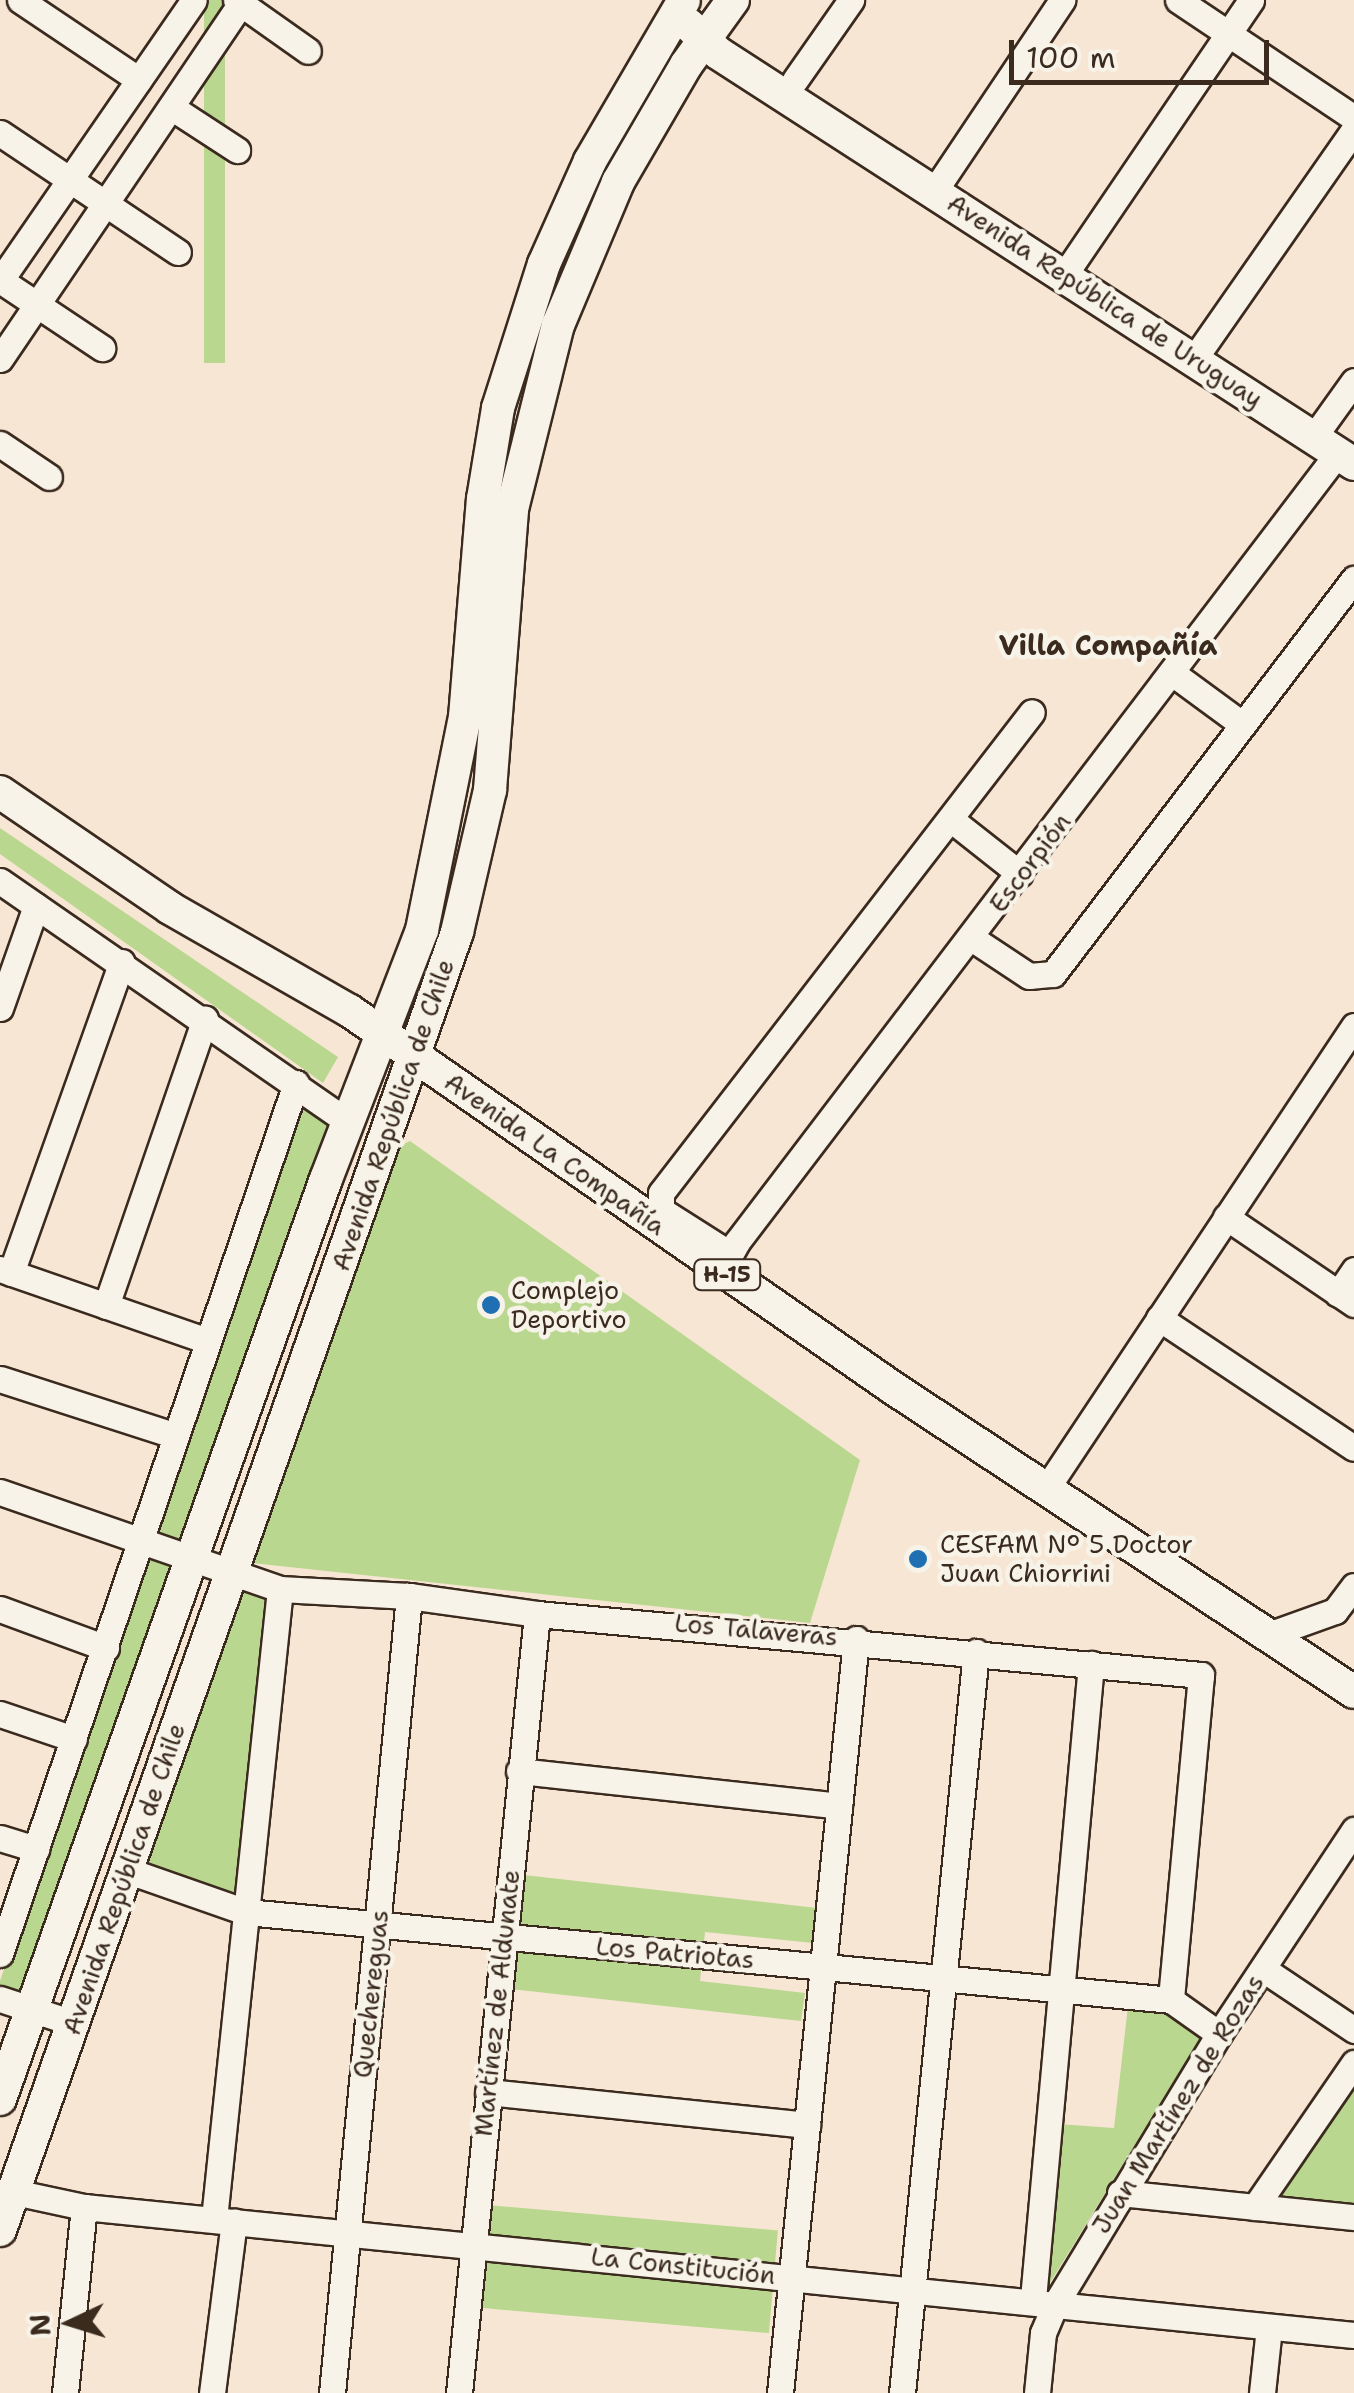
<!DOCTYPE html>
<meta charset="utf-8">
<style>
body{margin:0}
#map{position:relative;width:1354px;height:2393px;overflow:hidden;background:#f7e6d4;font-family:"Shantell Sans",sans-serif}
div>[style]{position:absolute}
.green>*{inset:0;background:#bad790;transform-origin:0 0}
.roads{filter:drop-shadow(2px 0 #3b2a1e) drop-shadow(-2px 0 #3b2a1e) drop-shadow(0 2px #3b2a1e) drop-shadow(0 -2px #3b2a1e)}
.minor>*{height:25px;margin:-12.5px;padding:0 12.5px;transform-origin:12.5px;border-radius:12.5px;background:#f7f3e8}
.major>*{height:32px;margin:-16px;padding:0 16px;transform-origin:16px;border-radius:16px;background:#f7f3e8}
.dots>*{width:28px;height:28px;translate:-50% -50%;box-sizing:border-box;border:5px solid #f7f3e8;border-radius:50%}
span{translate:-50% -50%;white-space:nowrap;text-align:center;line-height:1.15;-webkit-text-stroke:9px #f7f3e8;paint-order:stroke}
.shield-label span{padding:2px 8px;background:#f7f3e8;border:2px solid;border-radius:8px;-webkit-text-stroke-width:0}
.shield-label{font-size:22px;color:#3b2a1e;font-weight:700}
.street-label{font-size:25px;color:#3b2a1e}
.poi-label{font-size:25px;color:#3b2a1e}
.left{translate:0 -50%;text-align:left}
.neighbourhood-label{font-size:28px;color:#3b2a1e;font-weight:700}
.north{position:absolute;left:20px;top:2273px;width:100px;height:100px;-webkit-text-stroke:8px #f7f3e8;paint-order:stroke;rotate:266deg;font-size:28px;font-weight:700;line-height:40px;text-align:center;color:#3b2a1e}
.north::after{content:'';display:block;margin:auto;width:35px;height:45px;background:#3b2a1e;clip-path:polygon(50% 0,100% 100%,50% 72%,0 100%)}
.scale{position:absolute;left:1009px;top:40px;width:260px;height:45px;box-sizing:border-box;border:5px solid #3b2a1e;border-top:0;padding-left:12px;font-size:30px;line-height:35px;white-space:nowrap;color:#3b2a1e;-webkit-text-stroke:8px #f7f3e8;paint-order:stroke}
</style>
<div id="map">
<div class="green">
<i style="left:204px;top:0;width:21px;height:363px"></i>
<i style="clip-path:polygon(0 828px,338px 1057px,323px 1083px,0 854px)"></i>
<i style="clip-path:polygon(303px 1097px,338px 1123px,185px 1550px,152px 1535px)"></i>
<i style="clip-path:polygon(410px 1141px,860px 1460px,810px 1623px,252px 1563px,393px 1149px)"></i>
<i style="clip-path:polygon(147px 1554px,175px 1568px,24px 1998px,0 1991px,0 1981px)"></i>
<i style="clip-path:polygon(238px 1586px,273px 1595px,244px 1899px,140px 1862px)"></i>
<i style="clip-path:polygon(515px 1874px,817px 1908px,813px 1943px,705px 1932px,700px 1981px,805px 1993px,801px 2021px,502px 1988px)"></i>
<i style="clip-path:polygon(1128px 2006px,1164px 2010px,1201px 2037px,1045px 2291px,1058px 2124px,1114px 2128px)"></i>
<i style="clip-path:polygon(1354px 2081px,1354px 2203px,1279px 2200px)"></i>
<i style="left:487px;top:2205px;width:292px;height:103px;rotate:5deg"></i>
</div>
<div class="roads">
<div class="minor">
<i style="left:20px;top:0;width:143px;rotate:33.9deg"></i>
<i style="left:236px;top:0;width:88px;rotate:35.3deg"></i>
<i style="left:1178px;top:0;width:212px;rotate:33.8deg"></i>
<i style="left:795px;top:80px;width:98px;rotate:-55deg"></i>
<i style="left:171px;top:107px;width:79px;rotate:33.1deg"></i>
<i style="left:0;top:133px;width:214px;rotate:33.8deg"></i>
<i style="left:935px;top:190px;width:229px;rotate:-56.2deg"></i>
<i style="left:1065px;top:274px;width:331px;rotate:-55.8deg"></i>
<i style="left:0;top:280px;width:123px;rotate:33.7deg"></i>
<i style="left:0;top:281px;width:341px;rotate:-55.4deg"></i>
<i style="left:0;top:359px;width:434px;rotate:-55.9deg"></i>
<i style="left:1194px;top:359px;width:279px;rotate:-55.1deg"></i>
<i style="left:1313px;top:438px;width:70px;rotate:-54.3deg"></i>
<i style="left:0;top:444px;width:59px;rotate:34deg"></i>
<i style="left:1175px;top:675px;width:84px;rotate:36.3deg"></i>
<i style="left:953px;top:821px;width:85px;rotate:38.3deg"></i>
<i style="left:0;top:881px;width:423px;rotate:34.7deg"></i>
<i style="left:973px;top:939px;width:67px;rotate:33.5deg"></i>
<i style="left:1029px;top:976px;width:24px;rotate:-5deg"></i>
<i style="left:1053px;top:974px;width:497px;rotate:-52.7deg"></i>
<i style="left:0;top:1008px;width:108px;rotate:-70.6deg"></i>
<i style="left:1226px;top:1217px;width:155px;rotate:34.2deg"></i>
<i style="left:730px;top:1254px;width:82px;rotate:-147.5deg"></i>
<i style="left:661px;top:1210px;width:17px;rotate:-90deg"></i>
<i style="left:661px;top:1193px;width:607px;rotate:-52.36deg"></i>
<i style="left:0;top:1269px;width:220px;rotate:19.1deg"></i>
<i style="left:721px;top:1271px;width:33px;rotate:-61deg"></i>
<i style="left:737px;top:1242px;width:990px;rotate:-52.71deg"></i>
<i style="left:11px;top:1273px;width:330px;rotate:-70.4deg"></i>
<i style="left:1338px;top:1294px;width:29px;rotate:-56deg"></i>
<i style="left:106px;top:1306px;width:304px;rotate:-71deg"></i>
<i style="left:1159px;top:1318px;width:234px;rotate:33.7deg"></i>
<i style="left:0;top:1379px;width:185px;rotate:17.9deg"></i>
<i style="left:1046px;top:1489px;width:556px;rotate:-56.37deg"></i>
<i style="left:0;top:1492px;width:296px;rotate:19.1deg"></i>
<i style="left:280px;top:1589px;width:129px;rotate:3.1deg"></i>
<i style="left:409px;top:1596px;width:129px;rotate:8deg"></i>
<i style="left:537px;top:1614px;width:667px;rotate:5.25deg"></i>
<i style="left:1201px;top:1675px;width:326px;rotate:95.3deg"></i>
<i style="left:0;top:1609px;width:113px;rotate:20.2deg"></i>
<i style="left:1268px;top:1635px;width:71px;rotate:-19.7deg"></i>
<i style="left:1335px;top:1611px;width:31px;rotate:-53deg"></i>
<i style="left:0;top:1714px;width:78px;rotate:18.7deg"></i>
<i style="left:519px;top:1771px;width:322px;rotate:6.2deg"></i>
<i style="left:0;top:1838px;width:38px;rotate:17deg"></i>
<i style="left:126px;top:1870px;width:127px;rotate:19.3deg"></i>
<i style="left:246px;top:1912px;width:929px;rotate:5.43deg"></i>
<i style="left:1171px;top:2000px;width:59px;rotate:35.3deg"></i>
<i style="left:0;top:1954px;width:920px;rotate:-71.23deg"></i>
<i style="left:1263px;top:1969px;width:110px;rotate:33.8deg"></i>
<i style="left:0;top:1999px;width:77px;rotate:18.2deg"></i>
<i style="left:488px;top:2092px;width:321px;rotate:5.9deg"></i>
<i style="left:14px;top:2192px;width:72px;rotate:12.1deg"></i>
<i style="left:84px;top:2207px;width:1276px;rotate:5.76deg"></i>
<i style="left:1120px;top:2193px;width:235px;rotate:5.9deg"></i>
<i style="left:1255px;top:2207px;width:175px;rotate:-55.5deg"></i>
<i style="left:214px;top:2219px;width:633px;rotate:-84.02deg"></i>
<i style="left:1033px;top:2299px;width:638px;rotate:-84.78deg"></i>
<i style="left:65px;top:2393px;width:187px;rotate:-84.2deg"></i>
<i style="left:212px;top:2393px;width:173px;rotate:-82.7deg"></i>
<i style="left:332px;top:2393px;width:801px;rotate:-84.48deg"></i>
<i style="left:459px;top:2393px;width:783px;rotate:-84.28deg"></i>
<i style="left:780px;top:2393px;width:758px;rotate:-84.24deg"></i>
<i style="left:902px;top:2393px;width:745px;rotate:-84.3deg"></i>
<i style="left:1037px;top:2393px;width:60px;rotate:-84.3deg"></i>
<i style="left:1043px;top:2333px;width:33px;rotate:-67deg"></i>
<i style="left:1056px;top:2303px;width:315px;rotate:-58.8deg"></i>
<i style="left:1219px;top:2034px;width:245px;rotate:-56.5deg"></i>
<i style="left:1262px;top:2393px;width:66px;rotate:-83.9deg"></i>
</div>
<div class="major">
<i style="left:689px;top:25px;width:40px;rotate:44deg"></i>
<i style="left:718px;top:53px;width:757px;rotate:32.87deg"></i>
<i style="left:0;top:792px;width:206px;rotate:34.3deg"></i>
<i style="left:170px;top:908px;width:207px;rotate:29.8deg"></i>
<i style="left:350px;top:1011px;width:661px;rotate:34.77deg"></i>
<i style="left:893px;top:1388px;width:552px;rotate:33.4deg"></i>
<i style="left:0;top:2099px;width:976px;rotate:-70.49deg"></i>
<i style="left:326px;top:1179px;width:267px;rotate:-68.9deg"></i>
<i style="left:422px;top:930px;width:217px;rotate:-78.6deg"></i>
<i style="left:465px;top:717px;width:219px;rotate:-85.3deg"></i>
<i style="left:483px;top:499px;width:92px;rotate:-80.6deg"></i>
<i style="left:498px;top:408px;width:151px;rotate:-72.3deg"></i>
<i style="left:544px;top:264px;width:113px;rotate:-65.9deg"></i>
<i style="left:590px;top:161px;width:186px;rotate:-59.7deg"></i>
<i style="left:0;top:2230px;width:1376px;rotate:-70.6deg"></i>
<i style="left:457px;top:932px;width:146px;rotate:-76.9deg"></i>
<i style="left:490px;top:790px;width:282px;rotate:-85.5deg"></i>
<i style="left:512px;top:509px;width:190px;rotate:-76deg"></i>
<i style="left:558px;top:325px;width:155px;rotate:-67.2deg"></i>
<i style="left:618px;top:182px;width:135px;rotate:-59.8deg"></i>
<i style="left:686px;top:65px;width:80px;rotate:-54.1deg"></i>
</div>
</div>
<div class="dots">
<i style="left:491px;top:1305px;background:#1f6fb2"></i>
<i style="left:918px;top:1559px;background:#1f6fb2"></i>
</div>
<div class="shield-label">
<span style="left:727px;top:1275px">H-15</span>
</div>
<div class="street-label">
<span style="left:1105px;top:301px;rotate:33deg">Avenida República de Uruguay</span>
<span style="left:1030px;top:863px;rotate:-53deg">Escorpión</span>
<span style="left:393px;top:1115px;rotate:-71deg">Avenida República de Chile</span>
<span style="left:555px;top:1154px;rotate:35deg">Avenida La Compañía</span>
<span style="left:756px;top:1630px;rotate:5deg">Los Talaveras</span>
<span style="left:124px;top:1879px;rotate:-71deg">Avenida República de Chile</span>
<span style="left:675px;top:1953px;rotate:5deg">Los Patriotas</span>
<span style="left:371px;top:1994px;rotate:-84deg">Quechereguas</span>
<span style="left:497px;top:2003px;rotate:-84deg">Martínez de Aldunate</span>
<span style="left:1178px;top:2104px;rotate:-58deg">Juan Martínez de Rozas</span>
<span style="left:683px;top:2266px;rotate:6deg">La Constitución</span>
</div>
<div class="poi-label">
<span class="left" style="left:511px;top:1305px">Complejo<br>Deportivo</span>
<span class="left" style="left:940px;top:1559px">CESFAM N° 5 Doctor<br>Juan Chiorrini</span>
</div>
<div class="neighbourhood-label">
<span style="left:1108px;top:645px">Villa Compañía</span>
</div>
<div class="north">N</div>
<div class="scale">100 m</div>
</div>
